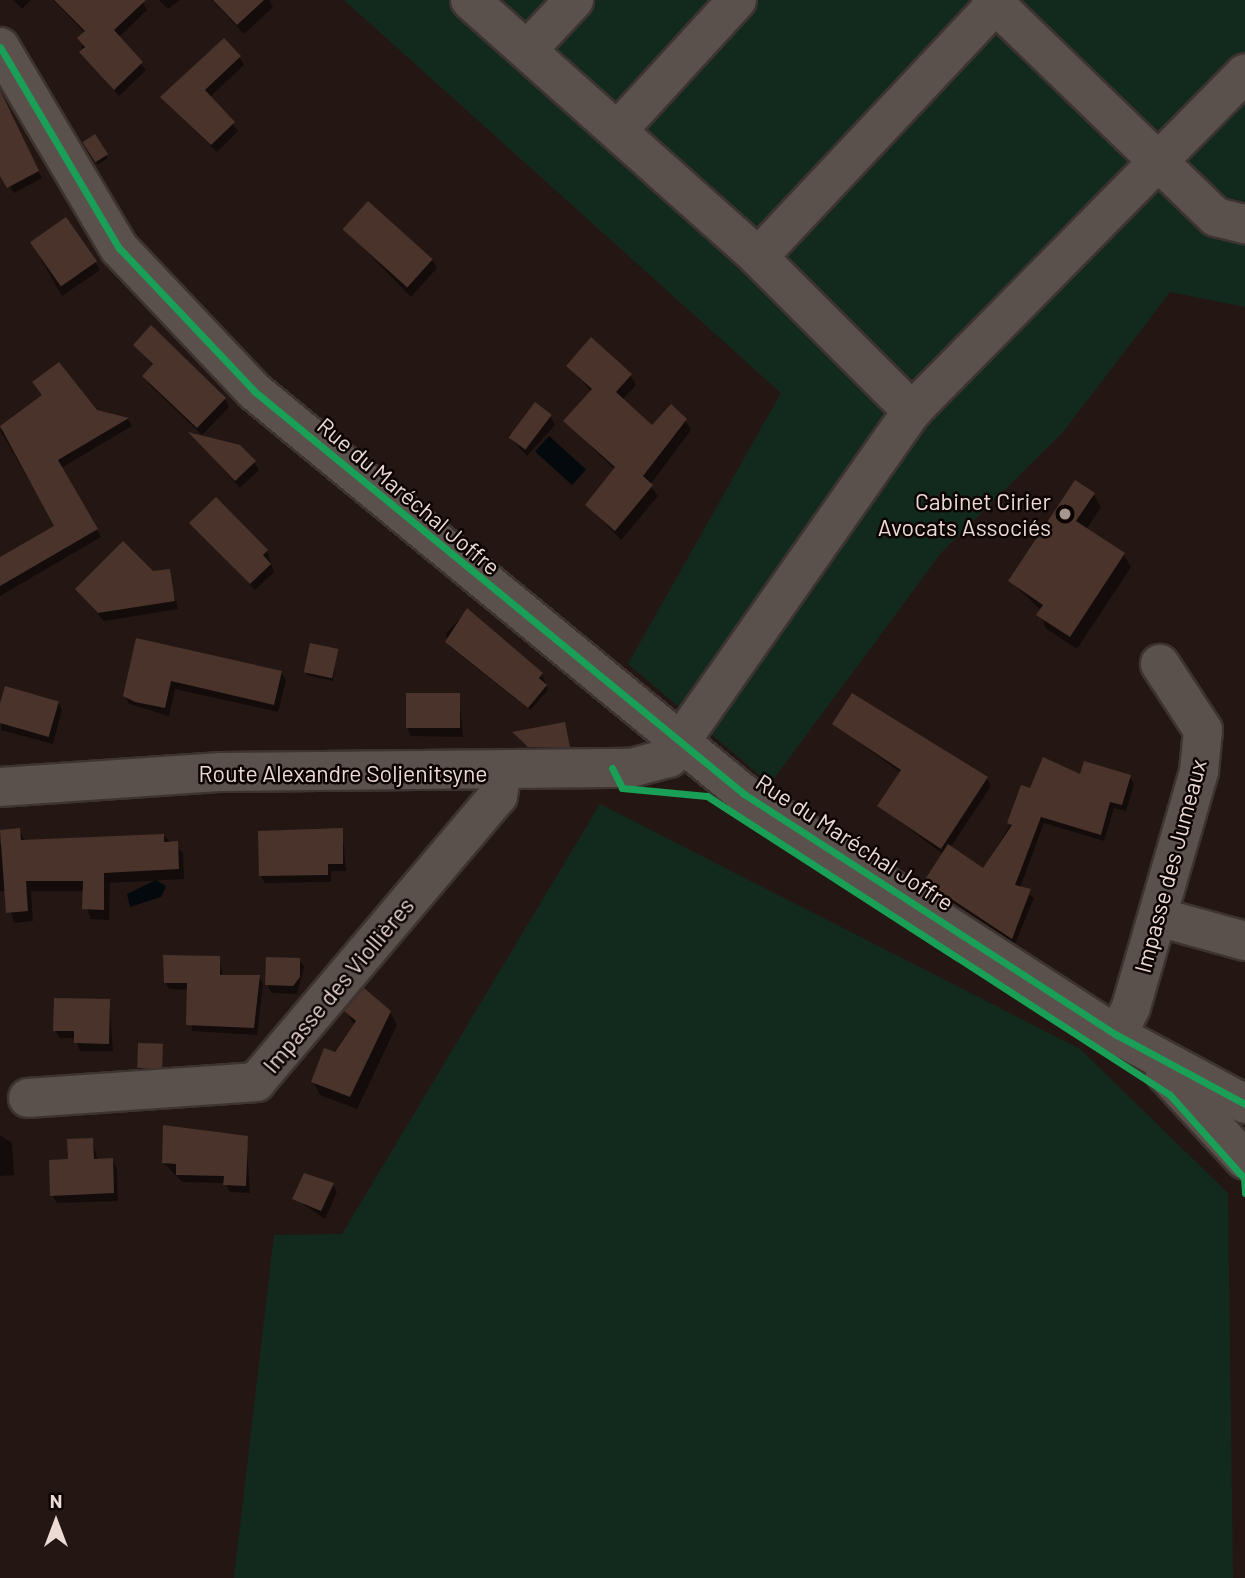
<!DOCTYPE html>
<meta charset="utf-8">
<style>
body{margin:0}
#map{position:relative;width:1245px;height:1578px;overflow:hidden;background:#241713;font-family:Barlow,sans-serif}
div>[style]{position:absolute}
.green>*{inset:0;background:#122a1e}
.water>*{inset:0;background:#03090d;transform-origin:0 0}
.shadow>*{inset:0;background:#0007;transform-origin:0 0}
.building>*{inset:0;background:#49332b;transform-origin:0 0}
.roads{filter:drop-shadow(2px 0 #3d3330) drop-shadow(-2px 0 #3d3330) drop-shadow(0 2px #3d3330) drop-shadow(0 -2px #3d3330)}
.minor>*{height:38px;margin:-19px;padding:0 19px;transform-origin:19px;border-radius:19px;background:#5a504c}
.cycleway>*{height:7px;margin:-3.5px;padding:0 3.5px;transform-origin:3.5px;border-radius:3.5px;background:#1a9f57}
.dots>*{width:19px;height:19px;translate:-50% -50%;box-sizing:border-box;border:4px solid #0d0402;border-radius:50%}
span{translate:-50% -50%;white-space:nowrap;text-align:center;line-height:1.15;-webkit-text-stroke:5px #0d0402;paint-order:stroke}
.street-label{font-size:23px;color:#ecdad4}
.poi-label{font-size:23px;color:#ecdad4}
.right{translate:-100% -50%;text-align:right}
.north{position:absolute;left:21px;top:1487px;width:70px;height:70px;-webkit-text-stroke:5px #0d0402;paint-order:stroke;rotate:0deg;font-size:19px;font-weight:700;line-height:28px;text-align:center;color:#ecdad4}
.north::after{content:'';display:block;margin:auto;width:24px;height:32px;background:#ecdad4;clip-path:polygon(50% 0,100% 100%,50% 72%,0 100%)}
</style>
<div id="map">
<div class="green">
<i style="clip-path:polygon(344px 0,1245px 0,1245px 307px,1170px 292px,1063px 432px,941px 553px,770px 784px,628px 664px,781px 393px)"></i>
<i style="clip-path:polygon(600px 804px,1080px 1049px,1228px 1193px,1233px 1578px,234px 1578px,274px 1235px,342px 1234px)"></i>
</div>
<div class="water">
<i style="left:549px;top:436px;width:50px;height:21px;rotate:42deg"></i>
<i style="clip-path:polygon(156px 880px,166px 886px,161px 897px,130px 907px,127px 894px)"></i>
</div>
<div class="shadow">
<i style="clip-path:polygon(13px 0,31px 0,22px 9px)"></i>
<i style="clip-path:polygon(53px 0,143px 3px,147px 10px,119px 37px,146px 70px,119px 96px,81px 52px,85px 33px)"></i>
<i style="clip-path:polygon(159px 0,180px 0,168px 9px)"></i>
<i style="clip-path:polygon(212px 0,269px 0,273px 7px,244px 34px)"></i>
<i style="clip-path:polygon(239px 57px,244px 65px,210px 97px,238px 131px,217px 152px,162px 98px)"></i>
<i style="clip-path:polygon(0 99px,42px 178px,14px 193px,0 170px)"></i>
<i style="left:94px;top:136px;width:26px;height:12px;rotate:58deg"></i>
<i style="clip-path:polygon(345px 229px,432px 260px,437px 268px,411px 297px)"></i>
<i style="clip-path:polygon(32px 243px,95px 262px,100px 270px,62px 296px)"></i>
<i style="clip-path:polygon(135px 345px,225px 399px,229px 407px,202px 435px,149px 384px,144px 376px,153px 366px)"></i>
<i style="clip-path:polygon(568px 366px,630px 375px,636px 385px,622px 400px,652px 428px,685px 420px,691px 430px,650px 485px,658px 496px,621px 540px,587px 505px,615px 470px,565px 421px,592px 392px)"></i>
<i style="clip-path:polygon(43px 396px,128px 419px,132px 426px,61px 468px,101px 537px,0 596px,0 559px,56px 527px,0 430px)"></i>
<i style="clip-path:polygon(551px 417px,555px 425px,527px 456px,508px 435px)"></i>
<i style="clip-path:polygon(192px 435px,254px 462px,259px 470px,240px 488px)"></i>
<i style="clip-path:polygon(1094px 495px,1101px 507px,1086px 530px,1124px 555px,1131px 567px,1077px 649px,1045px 628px,1041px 610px,1010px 581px)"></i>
<i style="clip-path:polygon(192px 523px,267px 551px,274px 572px,255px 590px)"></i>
<i style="clip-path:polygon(169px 571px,178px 609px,104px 621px,77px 590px)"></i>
<i style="clip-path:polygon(467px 610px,542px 675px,548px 690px,530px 710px,449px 646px,446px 634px)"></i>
<i style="clip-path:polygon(137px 640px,281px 672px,286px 680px,278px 712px,175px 689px,169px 716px,129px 704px,125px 695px)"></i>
<i style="clip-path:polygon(337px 651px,333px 681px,307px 675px,305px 671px)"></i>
<i style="clip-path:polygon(6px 688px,58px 702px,62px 710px,53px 744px,1px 730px)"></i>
<i style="clip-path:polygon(459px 695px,463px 737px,411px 736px,407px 728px)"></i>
<i style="clip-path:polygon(564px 724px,571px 750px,532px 750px,516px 736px)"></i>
<i style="clip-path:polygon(834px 724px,987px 778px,991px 786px,950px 848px,983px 870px,1031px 790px,1081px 776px,1130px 777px,1134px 784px,1126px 811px,1114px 808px,1104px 841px,1044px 823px,1020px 888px,1034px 898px,1015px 944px,930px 887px,926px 881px,943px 854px,879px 806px,901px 773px)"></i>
<i style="clip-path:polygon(342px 829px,346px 871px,331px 871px,331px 882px,265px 883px,260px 875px)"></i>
<i style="clip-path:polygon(19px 830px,25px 841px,163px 835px,183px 853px,184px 879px,110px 883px,109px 920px,90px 919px,84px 891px,31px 891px,33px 921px,14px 923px,6px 891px,0 891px,0 845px)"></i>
<i style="clip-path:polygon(219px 958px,223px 977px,259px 977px,263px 984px,257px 1035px,192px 1031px,189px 990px,169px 989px,165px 982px)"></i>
<i style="clip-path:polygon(299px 959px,304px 967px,297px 994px,272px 993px,267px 985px)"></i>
<i style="clip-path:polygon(109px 1000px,113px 1051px,80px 1051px,75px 1038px,60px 1038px,55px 1030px)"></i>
<i style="clip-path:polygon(346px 1012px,390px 1012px,397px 1025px,357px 1109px,320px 1095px,313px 1082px,354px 1024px)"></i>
<i style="left:140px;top:1044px;width:22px;height:27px;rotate:5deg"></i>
<i style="clip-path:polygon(0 1135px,12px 1143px,14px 1175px,0 1176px)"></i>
<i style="clip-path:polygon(246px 1137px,250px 1193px,230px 1192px,225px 1183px,182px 1182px,164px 1163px)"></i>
<i style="clip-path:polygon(92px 1139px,98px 1161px,112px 1160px,117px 1168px,118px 1201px,57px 1203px,52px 1195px,70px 1161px)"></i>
<i style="clip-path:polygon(332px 1184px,337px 1192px,325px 1219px,294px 1198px)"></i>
</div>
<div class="building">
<i style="clip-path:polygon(54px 0,146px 0,114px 30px,143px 62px,114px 90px,79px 52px,85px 47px,77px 38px,85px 31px)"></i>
<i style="clip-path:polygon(213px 0,264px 0,237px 25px)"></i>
<i style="clip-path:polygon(224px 38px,241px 56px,205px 90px,235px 122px,211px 145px,160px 97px)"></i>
<i style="clip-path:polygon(0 90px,39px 171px,7px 188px,0 176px)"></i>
<i style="left:95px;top:134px;width:24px;height:15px;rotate:57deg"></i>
<i style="left:368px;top:201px;width:87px;height:38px;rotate:42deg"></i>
<i style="left:66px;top:217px;width:54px;height:44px;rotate:55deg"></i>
<i style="clip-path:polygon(151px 325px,226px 398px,197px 428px,142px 376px,153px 364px,133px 345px)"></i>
<i style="clip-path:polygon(591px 337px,632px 374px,616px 392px,652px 425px,671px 404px,687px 419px,643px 476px,653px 485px,615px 531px,585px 505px,615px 467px,563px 421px,592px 389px,566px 366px)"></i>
<i style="clip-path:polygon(59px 362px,97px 410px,129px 418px,58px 460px,98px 529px,0 586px,0 557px,54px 526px,0 426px,42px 395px,32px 382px)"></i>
<i style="left:535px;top:402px;width:21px;height:44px;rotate:37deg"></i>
<i style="clip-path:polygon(188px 432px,240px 445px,256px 461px,235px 481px)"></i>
<i style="clip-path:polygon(1075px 480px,1095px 493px,1076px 521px,1125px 553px,1070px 637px,1036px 615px,1043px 605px,1008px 581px)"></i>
<i style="clip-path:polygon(216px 497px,268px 550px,263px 555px,271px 564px,250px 584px,189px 523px)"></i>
<i style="clip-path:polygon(123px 541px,153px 571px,170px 569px,175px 601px,98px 613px,75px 589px)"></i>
<i style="clip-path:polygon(467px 608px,543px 673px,539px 678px,547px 685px,528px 708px,445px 642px)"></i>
<i style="clip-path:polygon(136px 638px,282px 671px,274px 705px,171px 681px,165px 708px,135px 702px,123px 696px)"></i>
<i style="left:310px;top:643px;width:29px;height:30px;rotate:12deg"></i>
<i style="left:5px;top:686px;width:56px;height:37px;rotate:16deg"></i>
<i style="left:406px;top:693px;width:54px;height:35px"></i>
<i style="clip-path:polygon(852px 693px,988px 777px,941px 849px,877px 806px,901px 770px,832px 724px)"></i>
<i style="clip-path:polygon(565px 722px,570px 747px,528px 747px,512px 732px)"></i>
<i style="clip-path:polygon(1043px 757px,1080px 774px,1084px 761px,1131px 775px,1122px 805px,1110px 802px,1101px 835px,1041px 817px,1015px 885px,1031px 889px,1012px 939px,924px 881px,948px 844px,983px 868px,1012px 825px,1007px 823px,1021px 785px,1030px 788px)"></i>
<i style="clip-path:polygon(20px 828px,21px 840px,164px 834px,164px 842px,178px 841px,179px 869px,104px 873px,104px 910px,82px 909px,83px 881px,26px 881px,28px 911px,6px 913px,0 830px)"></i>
<i style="clip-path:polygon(343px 828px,343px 864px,328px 864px,328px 875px,259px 876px,258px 831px)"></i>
<i style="clip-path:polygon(163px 955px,220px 956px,220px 975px,260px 975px,254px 1028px,186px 1025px,187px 983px,164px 983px)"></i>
<i style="clip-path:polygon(266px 957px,300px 958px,300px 977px,293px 986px,265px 985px)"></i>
<i style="clip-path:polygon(364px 988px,391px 1011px,350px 1097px,311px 1082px,324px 1048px,335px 1052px,356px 1021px,344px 1011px)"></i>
<i style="clip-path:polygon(54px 998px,110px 999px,109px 1044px,74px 1043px,74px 1031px,53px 1031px)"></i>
<i style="left:138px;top:1043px;width:25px;height:25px;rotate:2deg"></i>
<i style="clip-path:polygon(163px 1125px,248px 1136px,246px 1186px,223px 1185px,224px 1176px,176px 1175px,176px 1164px,162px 1163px)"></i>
<i style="clip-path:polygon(93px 1138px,94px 1159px,113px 1158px,114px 1193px,50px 1196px,49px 1160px,68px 1159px,67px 1139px)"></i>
<i style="clip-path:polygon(304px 1173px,334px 1183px,321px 1211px,292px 1199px)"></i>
</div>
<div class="roads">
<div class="minor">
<i style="left:470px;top:0;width:386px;rotate:41.7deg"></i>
<i style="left:758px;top:257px;width:218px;rotate:45deg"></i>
<i style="left:991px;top:0;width:313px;rotate:44deg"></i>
<i style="left:1216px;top:217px;width:30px;rotate:14deg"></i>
<i style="left:0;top:47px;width:234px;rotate:59.4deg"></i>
<i style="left:119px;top:248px;width:197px;rotate:46.6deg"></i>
<i style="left:254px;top:391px;width:634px;rotate:39.44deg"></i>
<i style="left:744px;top:794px;width:444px;rotate:32.9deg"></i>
<i style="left:1117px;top:1035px;width:145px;rotate:28.3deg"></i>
<i style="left:529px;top:48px;width:66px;rotate:-46.8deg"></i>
<i style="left:618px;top:130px;width:176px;rotate:-47.5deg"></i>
<i style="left:758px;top:257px;width:352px;rotate:-46.8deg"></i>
<i style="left:0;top:787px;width:222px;rotate:-3.9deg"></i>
<i style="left:221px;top:772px;width:410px;rotate:-0.6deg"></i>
<i style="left:631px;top:768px;width:39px;rotate:-15deg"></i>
<i style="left:669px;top:758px;width:424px;rotate:-55deg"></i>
<i style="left:912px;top:411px;width:474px;rotate:-45.4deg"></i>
<i style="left:1158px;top:917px;width:90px;rotate:15.4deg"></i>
<i style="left:1117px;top:1035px;width:31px;rotate:-63deg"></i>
<i style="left:1131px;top:1007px;width:246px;rotate:-73.9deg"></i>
<i style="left:1199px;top:771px;width:41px;rotate:-84.4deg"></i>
<i style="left:1203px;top:730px;width:79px;rotate:-123.1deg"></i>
<i style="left:1165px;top:1073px;width:118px;rotate:47.4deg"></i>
<i style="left:28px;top:1098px;width:229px;rotate:-4deg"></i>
<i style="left:256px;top:1082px;width:375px;rotate:-49.8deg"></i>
<i style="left:498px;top:796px;width:24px;rotate:-81deg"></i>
</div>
</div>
<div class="cycleway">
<i style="left:0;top:47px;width:234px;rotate:59.4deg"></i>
<i style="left:119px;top:248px;width:197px;rotate:46.6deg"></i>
<i style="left:254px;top:391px;width:634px;rotate:39.44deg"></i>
<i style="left:744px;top:794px;width:444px;rotate:32.9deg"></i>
<i style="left:1117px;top:1035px;width:145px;rotate:28.3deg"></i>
<i style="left:612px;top:768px;width:22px;rotate:63deg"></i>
<i style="left:622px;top:788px;width:85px;rotate:5.4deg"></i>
<i style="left:707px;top:796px;width:551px;rotate:32.85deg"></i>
<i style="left:1170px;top:1095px;width:111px;rotate:48.3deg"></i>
<i style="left:1244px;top:1178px;width:15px;rotate:86deg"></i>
</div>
<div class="dots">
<i style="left:1065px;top:514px;background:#a69690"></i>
</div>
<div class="street-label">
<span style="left:409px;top:496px;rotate:40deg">Rue du Maréchal Joffre</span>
<span style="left:343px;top:773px">Route Alexandre Soljenitsyne</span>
<span style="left:855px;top:842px;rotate:33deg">Rue du Maréchal Joffre</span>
<span style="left:1170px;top:866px;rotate:-75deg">Impasse des Jumeaux</span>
<span style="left:338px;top:985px;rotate:-50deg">Impasse des Viollières</span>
</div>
<div class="poi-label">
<span class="right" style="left:1051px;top:514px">Cabinet Cirier<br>Avocats Associés</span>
</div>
<div class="north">N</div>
</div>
